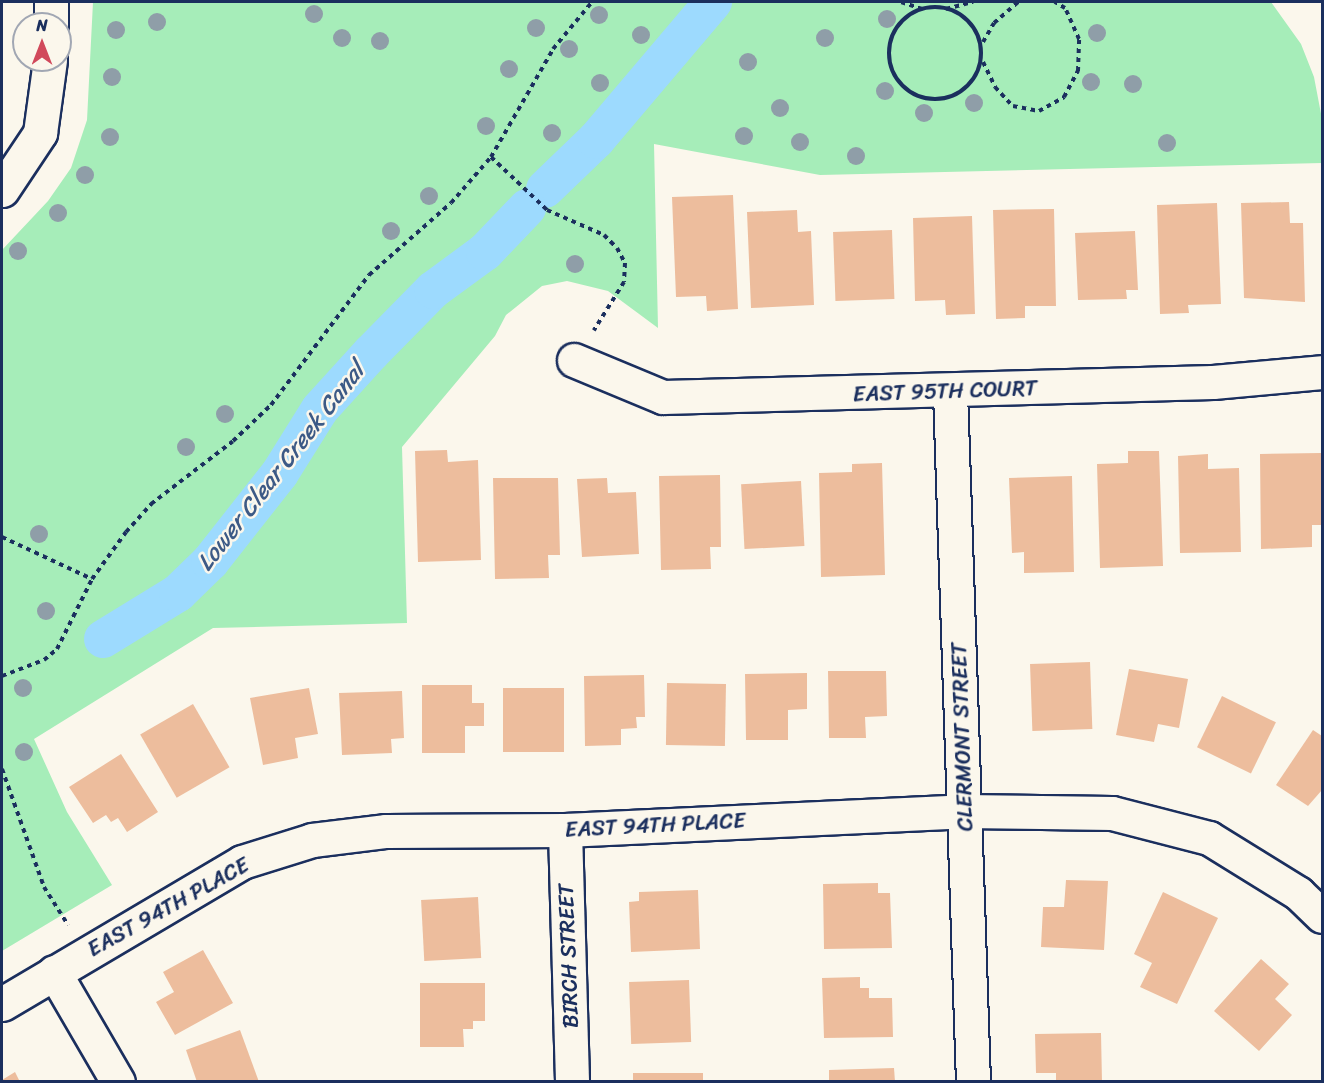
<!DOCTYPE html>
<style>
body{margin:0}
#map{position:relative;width:1324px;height:1083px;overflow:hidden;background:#fbf7ec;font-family:Sriracha,sans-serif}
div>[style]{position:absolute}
.green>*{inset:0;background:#a6edb9}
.canal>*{height:38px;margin:-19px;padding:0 19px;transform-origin:19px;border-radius:19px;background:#9ddafe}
.building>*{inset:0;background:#edbd9d;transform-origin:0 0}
.path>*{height:4px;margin-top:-2px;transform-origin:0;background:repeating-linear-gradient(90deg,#1b2f5e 0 4.5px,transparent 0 9px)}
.path>.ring{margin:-2px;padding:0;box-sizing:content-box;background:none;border:4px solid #1b2f5e;border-radius:50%}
.roads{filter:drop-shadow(2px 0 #1b2f5e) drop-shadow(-2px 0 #1b2f5e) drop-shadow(0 2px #1b2f5e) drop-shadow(0 -2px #1b2f5e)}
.minor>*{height:33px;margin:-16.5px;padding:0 16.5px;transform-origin:16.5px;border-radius:16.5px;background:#fbf7ec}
.trees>*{width:18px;height:18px;margin:-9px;border-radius:50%;background:#8f9ea8}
span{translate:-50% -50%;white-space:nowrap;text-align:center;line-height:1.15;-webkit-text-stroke:5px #fbf7ec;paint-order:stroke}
.street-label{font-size:22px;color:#1b2f5e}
.water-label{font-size:24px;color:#3c5a86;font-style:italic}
.frame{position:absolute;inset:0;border:3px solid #1b2f5e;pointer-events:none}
.north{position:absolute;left:12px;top:12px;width:60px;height:60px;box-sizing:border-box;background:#fbf7ec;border:2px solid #a1a7b3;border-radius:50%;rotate:0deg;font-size:16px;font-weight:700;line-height:24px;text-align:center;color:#1b2f5e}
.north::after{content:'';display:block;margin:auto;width:21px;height:27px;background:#d1495b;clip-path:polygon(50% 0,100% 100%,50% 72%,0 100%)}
</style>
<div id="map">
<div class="green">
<i style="clip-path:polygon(93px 2px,1271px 2px,1301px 44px,1314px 77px,1322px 119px,1322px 163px,820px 175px,654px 144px,658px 328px,608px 291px,567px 281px,542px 286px,506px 315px,495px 336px,402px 447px,407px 623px,213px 628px,34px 739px,67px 812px,112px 885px,2px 951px,2px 250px,48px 201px,71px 168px,87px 120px)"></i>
</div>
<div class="canal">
<i style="left:545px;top:189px;width:71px;rotate:-43.9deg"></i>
<i style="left:596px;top:140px;width:181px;rotate:-49.7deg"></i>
<i style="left:103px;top:639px;width:88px;rotate:-31.5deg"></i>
<i style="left:178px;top:593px;width:45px;rotate:-44.1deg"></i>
<i style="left:210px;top:562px;width:113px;rotate:-51.8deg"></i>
<i style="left:280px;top:473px;width:75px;rotate:-58deg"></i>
<i style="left:320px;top:409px;width:76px;rotate:-47.7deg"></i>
<i style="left:371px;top:353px;width:88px;rotate:-45.5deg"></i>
<i style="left:433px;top:290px;width:64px;rotate:-36.2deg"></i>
<i style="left:485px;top:252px;width:61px;rotate:-46.3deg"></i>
</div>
<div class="building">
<i style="clip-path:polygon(733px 195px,738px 309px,707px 311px,706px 296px,676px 297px,672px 197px)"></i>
<i style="clip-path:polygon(1289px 202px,1290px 223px,1303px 223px,1305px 302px,1244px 298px,1241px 203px)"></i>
<i style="clip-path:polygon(1217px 203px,1221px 304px,1188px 305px,1189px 313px,1160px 314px,1157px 205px)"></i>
<i style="clip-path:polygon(1054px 209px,1056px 306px,1025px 306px,1025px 318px,996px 319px,993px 210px)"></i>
<i style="clip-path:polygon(797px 210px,798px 232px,811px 231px,814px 305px,751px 308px,747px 212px)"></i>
<i style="clip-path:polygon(972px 216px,975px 314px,946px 315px,945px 300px,915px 301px,913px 218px)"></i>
<i style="left:892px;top:230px;width:69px;height:59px;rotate:88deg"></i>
<i style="clip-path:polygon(1135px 231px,1138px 290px,1126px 290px,1127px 299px,1078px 300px,1075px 233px)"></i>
<i style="clip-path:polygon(447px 450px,448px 462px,478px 460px,481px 560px,418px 562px,415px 451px)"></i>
<i style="clip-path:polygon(1128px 451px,1159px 451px,1163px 566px,1100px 568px,1097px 464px,1128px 463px)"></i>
<i style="clip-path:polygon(1321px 453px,1322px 525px,1312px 525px,1312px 547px,1261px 549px,1260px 454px)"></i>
<i style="clip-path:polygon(1208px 454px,1208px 469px,1239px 468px,1241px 552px,1180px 553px,1178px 456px)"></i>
<i style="clip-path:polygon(882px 463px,885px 575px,821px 577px,819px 473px,852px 472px,852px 464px)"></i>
<i style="clip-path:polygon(720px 475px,721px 547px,710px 547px,711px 569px,661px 570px,659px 476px)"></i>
<i style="clip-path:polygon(1072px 476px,1074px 572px,1024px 573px,1024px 552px,1012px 553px,1009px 478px)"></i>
<i style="clip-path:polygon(493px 478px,558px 478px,560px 555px,548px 555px,549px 578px,495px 579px)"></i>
<i style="clip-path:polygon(607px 478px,608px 493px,636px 492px,639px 554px,582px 557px,577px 479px)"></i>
<i style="left:801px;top:481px;width:65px;height:60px;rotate:87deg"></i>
<i style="left:1090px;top:662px;width:67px;height:60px;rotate:88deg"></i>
<i style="clip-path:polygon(1129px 669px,1188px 679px,1179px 728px,1158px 724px,1154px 742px,1116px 735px)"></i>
<i style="clip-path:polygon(828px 671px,886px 671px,887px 716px,865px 717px,866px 738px,829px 738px)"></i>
<i style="clip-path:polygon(807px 673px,807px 709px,788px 710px,788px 740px,746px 740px,745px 674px)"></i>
<i style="clip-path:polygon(644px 675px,645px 717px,636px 717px,637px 728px,621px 729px,621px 745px,585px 746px,584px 676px)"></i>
<i style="left:667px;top:683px;width:59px;height:62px;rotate:1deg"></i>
<i style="clip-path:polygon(422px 685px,472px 685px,472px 703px,484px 703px,484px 726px,465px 726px,465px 753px,422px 753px)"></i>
<i style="clip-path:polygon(309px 688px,318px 734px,295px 738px,298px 758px,263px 765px,250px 698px)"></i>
<i style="left:503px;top:688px;width:61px;height:64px"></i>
<i style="clip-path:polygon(402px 691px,404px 738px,391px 739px,392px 753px,342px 755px,339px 693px)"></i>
<i style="left:1222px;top:696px;width:60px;height:57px;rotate:26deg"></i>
<i style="left:193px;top:704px;width:73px;height:61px;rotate:60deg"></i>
<i style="clip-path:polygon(1313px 730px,1322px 736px,1322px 790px,1308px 806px,1276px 785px)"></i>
<i style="clip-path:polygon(121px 754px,158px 812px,127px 832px,118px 818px,111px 822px,106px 815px,93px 823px,69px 787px)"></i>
<i style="clip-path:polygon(1066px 880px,1108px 881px,1104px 950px,1041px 947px,1043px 907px,1064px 907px)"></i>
<i style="clip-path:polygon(878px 883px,878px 893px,890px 893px,892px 948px,824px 949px,823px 884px)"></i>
<i style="clip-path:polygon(698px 890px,700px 949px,631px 952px,629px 902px,639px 901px,639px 892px)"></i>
<i style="clip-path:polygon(1163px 892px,1218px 918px,1177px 1004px,1140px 987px,1152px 963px,1134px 954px)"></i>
<i style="left:478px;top:897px;width:61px;height:57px;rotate:87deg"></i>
<i style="clip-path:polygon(203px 950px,233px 1003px,175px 1035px,156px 1002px,174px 992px,163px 972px)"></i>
<i style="clip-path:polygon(1261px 959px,1289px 984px,1275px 999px,1292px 1015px,1259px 1051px,1214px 1011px)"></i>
<i style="clip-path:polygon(860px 977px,860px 988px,869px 988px,869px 998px,892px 998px,893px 1037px,824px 1038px,822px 978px)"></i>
<i style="left:689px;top:980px;width:62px;height:60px;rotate:88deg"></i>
<i style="clip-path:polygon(420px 983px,485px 983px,485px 1021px,473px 1021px,473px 1029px,463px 1029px,464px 1047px,420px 1047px)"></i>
<i style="clip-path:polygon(240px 1030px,259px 1082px,197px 1082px,186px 1050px)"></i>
<i style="clip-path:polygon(1101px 1033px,1102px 1082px,1056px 1082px,1056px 1073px,1036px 1073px,1035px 1034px)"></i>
<i style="clip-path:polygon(894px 1068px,895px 1082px,829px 1082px,829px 1070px)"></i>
<i style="clip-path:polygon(15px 1072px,20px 1082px,2px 1082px,2px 1080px)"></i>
<i style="left:703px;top:1073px;width:9px;height:70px;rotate:90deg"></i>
</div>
<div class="path">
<i style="left:901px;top:2px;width:22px;rotate:18deg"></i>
<i class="ring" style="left:889px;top:7px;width:88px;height:88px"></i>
<i style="left:946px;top:9px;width:28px;rotate:-15deg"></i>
<i style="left:983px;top:42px;width:22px;rotate:-60deg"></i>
<i style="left:994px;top:23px;width:32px;rotate:-41deg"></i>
<i style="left:983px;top:62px;width:28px;rotate:64deg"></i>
<i style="left:995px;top:87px;width:26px;rotate:47deg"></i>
<i style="left:1013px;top:106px;width:26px;rotate:11deg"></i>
<i style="left:1039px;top:111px;width:29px;rotate:-29deg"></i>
<i style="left:1064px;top:97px;width:30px;rotate:-62deg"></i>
<i style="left:1078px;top:71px;width:32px;rotate:-88deg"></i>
<i style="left:1079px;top:39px;width:34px;rotate:-114deg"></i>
<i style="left:1065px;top:8px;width:12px;rotate:-149deg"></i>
<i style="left:491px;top:157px;width:77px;rotate:43.4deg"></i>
<i style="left:547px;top:210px;width:62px;rotate:23.7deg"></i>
<i style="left:604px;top:235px;width:18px;rotate:45deg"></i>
<i style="left:617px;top:248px;width:17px;rotate:62deg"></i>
<i style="left:625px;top:263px;width:19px;rotate:93deg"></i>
<i style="left:624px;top:282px;width:57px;rotate:122deg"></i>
<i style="left:2px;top:537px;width:99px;rotate:25deg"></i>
<i style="left:2px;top:676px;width:45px;rotate:-20.9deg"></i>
<i style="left:44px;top:660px;width:17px;rotate:-40deg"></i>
<i style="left:57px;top:649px;width:78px;rotate:-63.4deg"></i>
<i style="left:92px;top:579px;width:58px;rotate:-54.1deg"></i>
<i style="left:126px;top:532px;width:38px;rotate:-48deg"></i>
<i style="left:151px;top:504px;width:103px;rotate:-37.5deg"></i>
<i style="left:233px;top:441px;width:52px;rotate:-43.5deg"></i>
<i style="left:271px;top:405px;width:163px;rotate:-53deg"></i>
<i style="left:369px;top:275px;width:109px;rotate:-41.3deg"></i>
<i style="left:451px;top:203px;width:61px;rotate:-49deg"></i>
<i style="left:491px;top:157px;width:125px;rotate:-60.1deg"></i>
<i style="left:553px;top:49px;width:61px;rotate:-50.3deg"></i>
<i style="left:2px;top:769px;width:125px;rotate:70.4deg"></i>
<i style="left:44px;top:887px;width:45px;rotate:57.7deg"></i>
</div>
<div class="roads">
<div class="minor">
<i style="left:51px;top:24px;width:22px;rotate:-90deg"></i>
<i style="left:2px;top:190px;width:69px;rotate:-56.3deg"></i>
<i style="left:40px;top:133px;width:74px;rotate:-82.2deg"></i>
<i style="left:574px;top:360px;width:96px;rotate:22.6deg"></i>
<i style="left:663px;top:397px;width:550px;rotate:-1.56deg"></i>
<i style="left:1213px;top:382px;width:109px;rotate:-5.2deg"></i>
<i style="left:950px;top:392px;width:690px;rotate:88.09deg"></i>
<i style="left:565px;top:830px;width:252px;rotate:88.4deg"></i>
<i style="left:54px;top:972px;width:127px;rotate:59.8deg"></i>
<i style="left:2px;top:1004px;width:279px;rotate:-30.6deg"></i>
<i style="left:242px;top:862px;width:73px;rotate:-17.4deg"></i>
<i style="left:312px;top:840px;width:75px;rotate:-6.9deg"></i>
<i style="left:386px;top:831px;width:179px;rotate:-0.3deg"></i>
<i style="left:565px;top:830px;width:399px;rotate:-2.7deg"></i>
<i style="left:964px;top:811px;width:148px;rotate:0.8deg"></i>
<i style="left:1112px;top:813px;width:100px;rotate:14.5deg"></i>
<i style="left:1209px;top:838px;width:105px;rotate:31.7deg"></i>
<i style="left:1298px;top:893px;width:33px;rotate:44deg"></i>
</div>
</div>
<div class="trees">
<i style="left:314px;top:14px"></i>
<i style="left:599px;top:15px"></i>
<i style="left:887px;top:19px"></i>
<i style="left:157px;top:22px"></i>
<i style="left:536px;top:28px"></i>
<i style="left:116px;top:30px"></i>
<i style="left:1097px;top:33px"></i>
<i style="left:641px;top:35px"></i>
<i style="left:342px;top:38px"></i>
<i style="left:825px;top:38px"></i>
<i style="left:380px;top:41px"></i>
<i style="left:569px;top:49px"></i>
<i style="left:748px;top:62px"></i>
<i style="left:509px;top:69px"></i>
<i style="left:112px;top:77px"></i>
<i style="left:1091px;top:82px"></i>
<i style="left:600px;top:83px"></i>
<i style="left:1133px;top:84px"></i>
<i style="left:885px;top:91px"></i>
<i style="left:974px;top:103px"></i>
<i style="left:780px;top:108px"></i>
<i style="left:924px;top:113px"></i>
<i style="left:486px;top:126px"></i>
<i style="left:552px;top:133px"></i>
<i style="left:744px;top:136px"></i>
<i style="left:110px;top:137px"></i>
<i style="left:800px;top:142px"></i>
<i style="left:1167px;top:143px"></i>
<i style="left:856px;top:156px"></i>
<i style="left:85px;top:175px"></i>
<i style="left:429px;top:196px"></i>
<i style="left:58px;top:213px"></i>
<i style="left:391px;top:231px"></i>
<i style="left:18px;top:251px"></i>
<i style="left:575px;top:264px"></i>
<i style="left:225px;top:414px"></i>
<i style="left:186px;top:447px"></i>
<i style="left:39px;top:534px"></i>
<i style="left:46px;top:611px"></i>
<i style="left:23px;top:688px"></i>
<i style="left:24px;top:752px"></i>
</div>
<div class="street-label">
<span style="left:945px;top:391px;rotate:-2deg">EAST 95TH COURT</span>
<span style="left:962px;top:737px;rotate:-92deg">CLERMONT STREET</span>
<span style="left:655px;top:825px;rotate:-3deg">EAST 94TH PLACE</span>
<span style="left:168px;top:907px;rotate:-29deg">EAST 94TH PLACE</span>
<span style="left:568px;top:956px;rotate:-92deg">BIRCH STREET</span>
</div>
<div class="water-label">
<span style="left:281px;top:467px;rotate:-52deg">Lower Clear Creek Canal</span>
</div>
<div class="frame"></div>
<div class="north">N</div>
</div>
